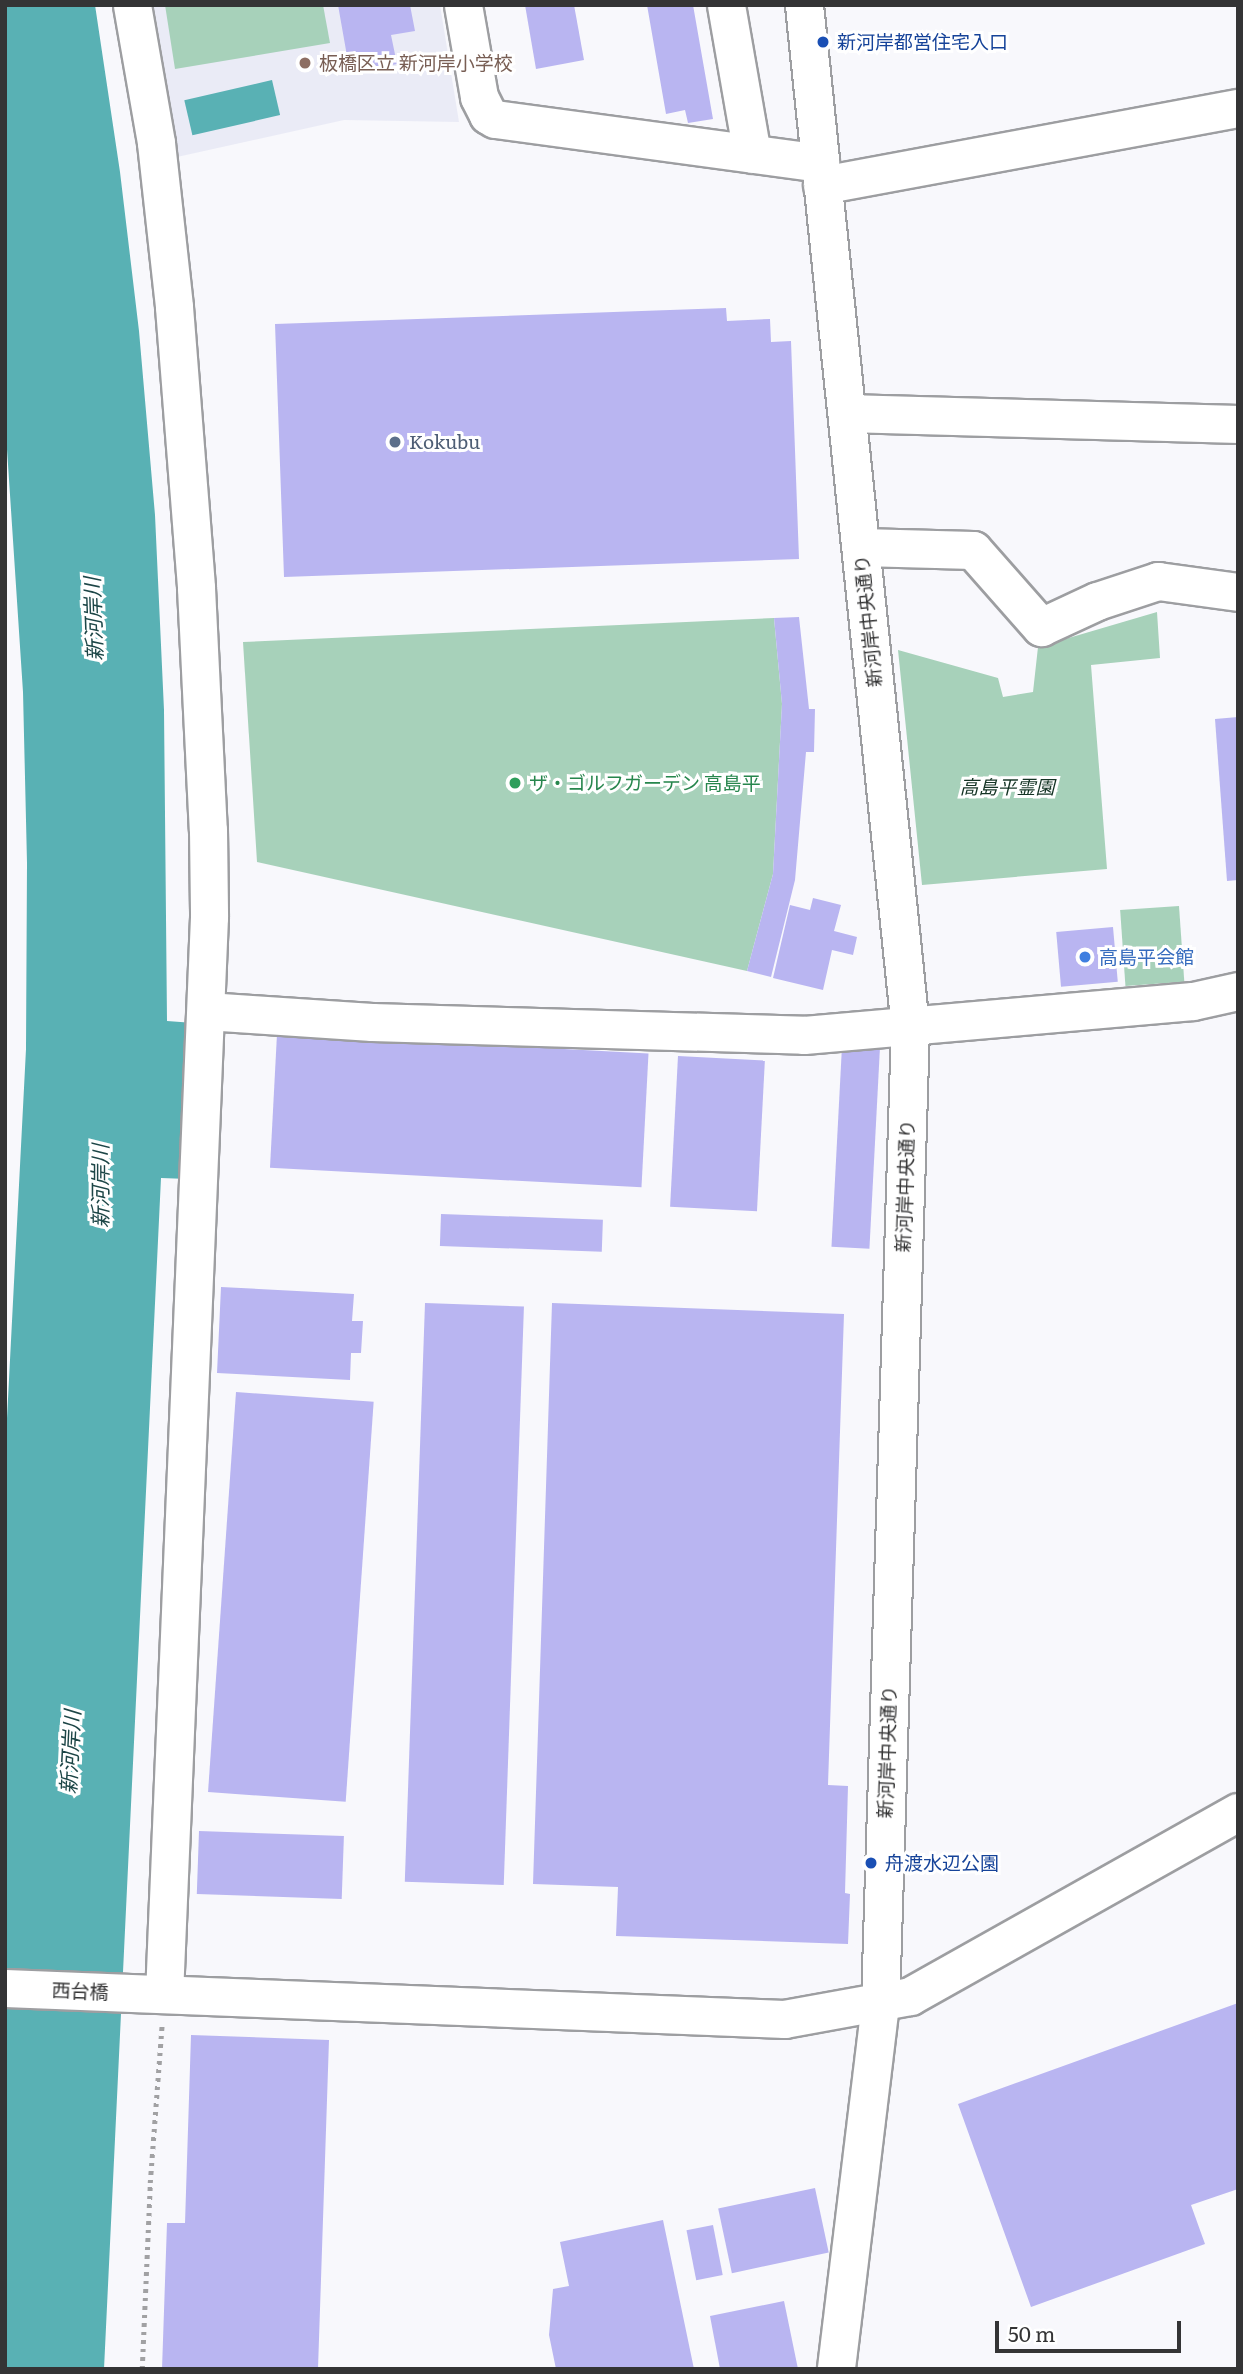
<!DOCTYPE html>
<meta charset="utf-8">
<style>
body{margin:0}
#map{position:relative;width:1243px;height:2374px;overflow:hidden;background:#f8f8fc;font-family:Literata,"Noto Sans JP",serif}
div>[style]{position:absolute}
.built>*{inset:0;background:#eaebf6}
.green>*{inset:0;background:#a7d1ba;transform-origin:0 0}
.water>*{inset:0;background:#59b1b4;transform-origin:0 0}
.building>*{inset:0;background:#b9b5f1;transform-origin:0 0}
.path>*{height:4.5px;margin-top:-2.25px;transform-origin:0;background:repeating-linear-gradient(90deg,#a1a1a3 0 3.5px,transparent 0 8.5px)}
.roads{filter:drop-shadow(2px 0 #9d9ea1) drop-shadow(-2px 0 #9d9ea1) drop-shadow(0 2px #9d9ea1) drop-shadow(0 -2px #9d9ea1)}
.minor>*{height:37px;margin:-18.5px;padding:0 18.5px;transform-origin:18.5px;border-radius:18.5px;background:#fff}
.dots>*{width:19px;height:19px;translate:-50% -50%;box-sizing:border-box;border:4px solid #fff;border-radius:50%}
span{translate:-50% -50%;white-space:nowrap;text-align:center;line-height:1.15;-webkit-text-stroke:6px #fff;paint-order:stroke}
.transit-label{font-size:19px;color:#164399}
.left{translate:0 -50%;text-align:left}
.education-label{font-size:19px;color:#785e54}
.service-label{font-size:19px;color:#4e5e75}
.street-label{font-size:19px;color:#343435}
.leisure-label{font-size:19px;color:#27864d}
.park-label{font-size:19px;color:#143324;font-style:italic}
.shop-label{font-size:19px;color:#366cbe}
.water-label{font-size:21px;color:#1d4647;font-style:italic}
.frame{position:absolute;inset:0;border:7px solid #343435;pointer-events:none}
.scale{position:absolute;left:995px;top:2321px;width:186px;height:32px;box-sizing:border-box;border:4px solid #343435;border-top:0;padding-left:9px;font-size:21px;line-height:24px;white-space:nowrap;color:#343435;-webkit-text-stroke:5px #fff;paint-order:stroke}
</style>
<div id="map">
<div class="built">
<i style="clip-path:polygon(151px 5px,440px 5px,459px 122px,344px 120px,177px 157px)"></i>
</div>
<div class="green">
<i style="clip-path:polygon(165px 5px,323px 5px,330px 43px,175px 69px)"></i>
<i style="clip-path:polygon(1157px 612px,1160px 658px,1091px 665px,1107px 869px,922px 885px,898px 650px,998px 678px,1003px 697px,1033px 692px,1038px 647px)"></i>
<i style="clip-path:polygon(774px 618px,782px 704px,773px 874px,747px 971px,257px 862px,243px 642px)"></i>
<i style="left:1179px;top:906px;width:76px;height:59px;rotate:86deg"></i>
</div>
<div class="water">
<i style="clip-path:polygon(5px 5px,95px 5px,120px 172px,139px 331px,155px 515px,164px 710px,167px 1021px,194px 1023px,188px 1179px,161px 1178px,104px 2369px,5px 2369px,5px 1457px,26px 1049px,27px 863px,23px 692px,5px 419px)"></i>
<i style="left:272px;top:80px;width:36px;height:90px;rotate:77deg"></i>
</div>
<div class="building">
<i style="clip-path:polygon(338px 5px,410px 5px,415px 31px,391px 35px,397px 64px,350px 73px)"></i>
<i style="clip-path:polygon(525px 5px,574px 5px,584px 60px,536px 69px)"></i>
<i style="clip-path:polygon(647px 5px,693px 5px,713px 119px,688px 123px,685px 110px,666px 114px)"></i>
<i style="clip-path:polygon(726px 308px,727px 321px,770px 319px,771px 342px,791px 341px,799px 559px,284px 577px,275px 324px)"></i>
<i style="clip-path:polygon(799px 617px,809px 709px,815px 709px,814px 752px,806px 752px,795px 880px,771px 977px,747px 971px,773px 874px,782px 704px,774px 618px)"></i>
<i style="clip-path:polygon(1238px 717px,1238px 880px,1227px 881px,1215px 719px)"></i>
<i style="clip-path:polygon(813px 898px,841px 905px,834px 931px,857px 937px,853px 955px,832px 950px,823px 990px,773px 978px,790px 905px,810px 910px)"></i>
<i style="left:1113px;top:927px;width:55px;height:57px;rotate:85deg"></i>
<i style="left:277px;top:1034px;width:372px;height:134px;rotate:3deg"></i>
<i style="left:842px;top:1046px;width:38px;height:201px;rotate:3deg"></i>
<i style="left:678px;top:1056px;width:87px;height:151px;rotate:3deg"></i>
<i style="left:441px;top:1214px;width:162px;height:32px;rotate:2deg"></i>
<i style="clip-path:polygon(221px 1287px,354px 1294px,352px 1321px,363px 1321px,361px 1353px,351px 1353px,350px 1380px,217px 1373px)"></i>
<i style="left:425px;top:1303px;width:99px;height:579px;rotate:2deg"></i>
<i style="clip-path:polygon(552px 1303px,844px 1314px,828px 1785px,848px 1786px,845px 1893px,850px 1894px,848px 1944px,616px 1936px,618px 1887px,533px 1884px)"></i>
<i style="left:236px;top:1392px;width:138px;height:401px;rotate:4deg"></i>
<i style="left:199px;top:1831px;width:145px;height:63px;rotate:2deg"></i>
<i style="clip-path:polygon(1238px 2003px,1238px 2189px,1191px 2205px,1205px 2244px,1031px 2307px,958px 2104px)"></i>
<i style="clip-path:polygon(191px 2035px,329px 2040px,318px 2369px,162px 2369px,167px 2223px,185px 2223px)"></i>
<i style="left:815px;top:2188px;width:66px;height:99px;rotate:78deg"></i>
<i style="clip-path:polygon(663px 2220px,694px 2369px,556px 2369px,549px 2335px,553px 2289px,569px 2286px,560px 2242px)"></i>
<i style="left:713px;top:2225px;width:51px;height:27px;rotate:79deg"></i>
<i style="clip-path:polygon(784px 2301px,798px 2369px,720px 2369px,710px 2316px)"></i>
</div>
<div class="path">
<i style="left:142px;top:2369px;width:186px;rotate:-87.5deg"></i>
<i style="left:150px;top:2183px;width:159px;rotate:-85.7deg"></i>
</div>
<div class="roads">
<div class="minor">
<i style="left:132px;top:5px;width:140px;rotate:80.1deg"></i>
<i style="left:156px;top:143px;width:165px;rotate:83.7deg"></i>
<i style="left:174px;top:307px;width:282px;rotate:85.5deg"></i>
<i style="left:196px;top:588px;width:242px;rotate:87.2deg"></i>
<i style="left:208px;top:830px;width:87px;rotate:89.3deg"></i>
<i style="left:209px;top:917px;width:1078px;rotate:92.39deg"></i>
<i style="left:463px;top:5px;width:93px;rotate:80.1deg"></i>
<i style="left:479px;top:97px;width:20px;rotate:63deg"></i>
<i style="left:488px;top:115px;width:8px;rotate:30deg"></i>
<i style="left:495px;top:119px;width:328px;rotate:7.7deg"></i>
<i style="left:726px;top:5px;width:151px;rotate:80.1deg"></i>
<i style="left:804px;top:5px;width:1027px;rotate:84.08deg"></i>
<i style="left:910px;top:1027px;width:977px;rotate:91.76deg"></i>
<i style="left:880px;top:2004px;width:368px;rotate:96.9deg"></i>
<i style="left:822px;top:185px;width:423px;rotate:-10.5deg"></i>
<i style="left:847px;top:413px;width:391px;rotate:1.6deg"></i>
<i style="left:861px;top:547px;width:112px;rotate:1.5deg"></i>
<i style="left:973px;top:550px;width:103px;rotate:48.6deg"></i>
<i style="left:1041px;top:627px;width:62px;rotate:-24.9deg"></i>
<i style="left:1097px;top:601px;width:64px;rotate:-18.2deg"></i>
<i style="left:1158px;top:581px;width:81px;rotate:7.8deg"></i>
<i style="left:206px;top:1011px;width:166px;rotate:3.8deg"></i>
<i style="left:372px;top:1022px;width:432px;rotate:1.7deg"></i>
<i style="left:804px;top:1035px;width:390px;rotate:-5deg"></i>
<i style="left:1193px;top:1001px;width:46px;rotate:-12.5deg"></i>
<i style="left:5px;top:1988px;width:780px;rotate:2.28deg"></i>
<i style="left:784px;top:2019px;width:128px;rotate:-10.3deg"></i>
<i style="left:910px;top:1996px;width:376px;rotate:-29.3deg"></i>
</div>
</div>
<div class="dots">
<i style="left:823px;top:42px;background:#1a4fb4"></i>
<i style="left:305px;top:63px;background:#8d6e63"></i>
<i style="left:395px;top:442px;background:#5c6f8a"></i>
<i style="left:515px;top:783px;background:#2e9e5b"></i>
<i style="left:1085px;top:957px;background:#3f7fe0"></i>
<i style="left:871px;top:1863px;background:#1a4fb4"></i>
</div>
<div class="transit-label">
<span class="left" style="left:837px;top:42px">新河岸都営住宅入口</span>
<span class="left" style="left:885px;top:1863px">舟渡水辺公園</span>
</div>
<div class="education-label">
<span class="left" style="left:319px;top:63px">板橋区立 新河岸小学校</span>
</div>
<div class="service-label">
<span class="left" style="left:409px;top:442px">Kokubu</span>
</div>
<div class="street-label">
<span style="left:868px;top:621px;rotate:-96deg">新河岸中央通り</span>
<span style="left:905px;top:1186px;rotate:-88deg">新河岸中央通り</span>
<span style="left:887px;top:1752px;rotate:-88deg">新河岸中央通り</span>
<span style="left:80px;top:1991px;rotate:2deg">西台橋</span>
</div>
<div class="leisure-label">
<span class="left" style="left:529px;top:783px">ザ・ゴルフガーデン 高島平</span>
</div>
<div class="park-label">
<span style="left:1007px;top:787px">高島平霊園</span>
</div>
<div class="shop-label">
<span class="left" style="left:1099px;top:957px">高島平会館</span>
</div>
<div class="water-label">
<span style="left:92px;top:619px;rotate:-92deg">新河岸川</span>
<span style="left:99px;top:1186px;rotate:-90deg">新河岸川</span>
<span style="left:69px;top:1752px;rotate:-87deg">新河岸川</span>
</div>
<div class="frame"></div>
<div class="scale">50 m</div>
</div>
